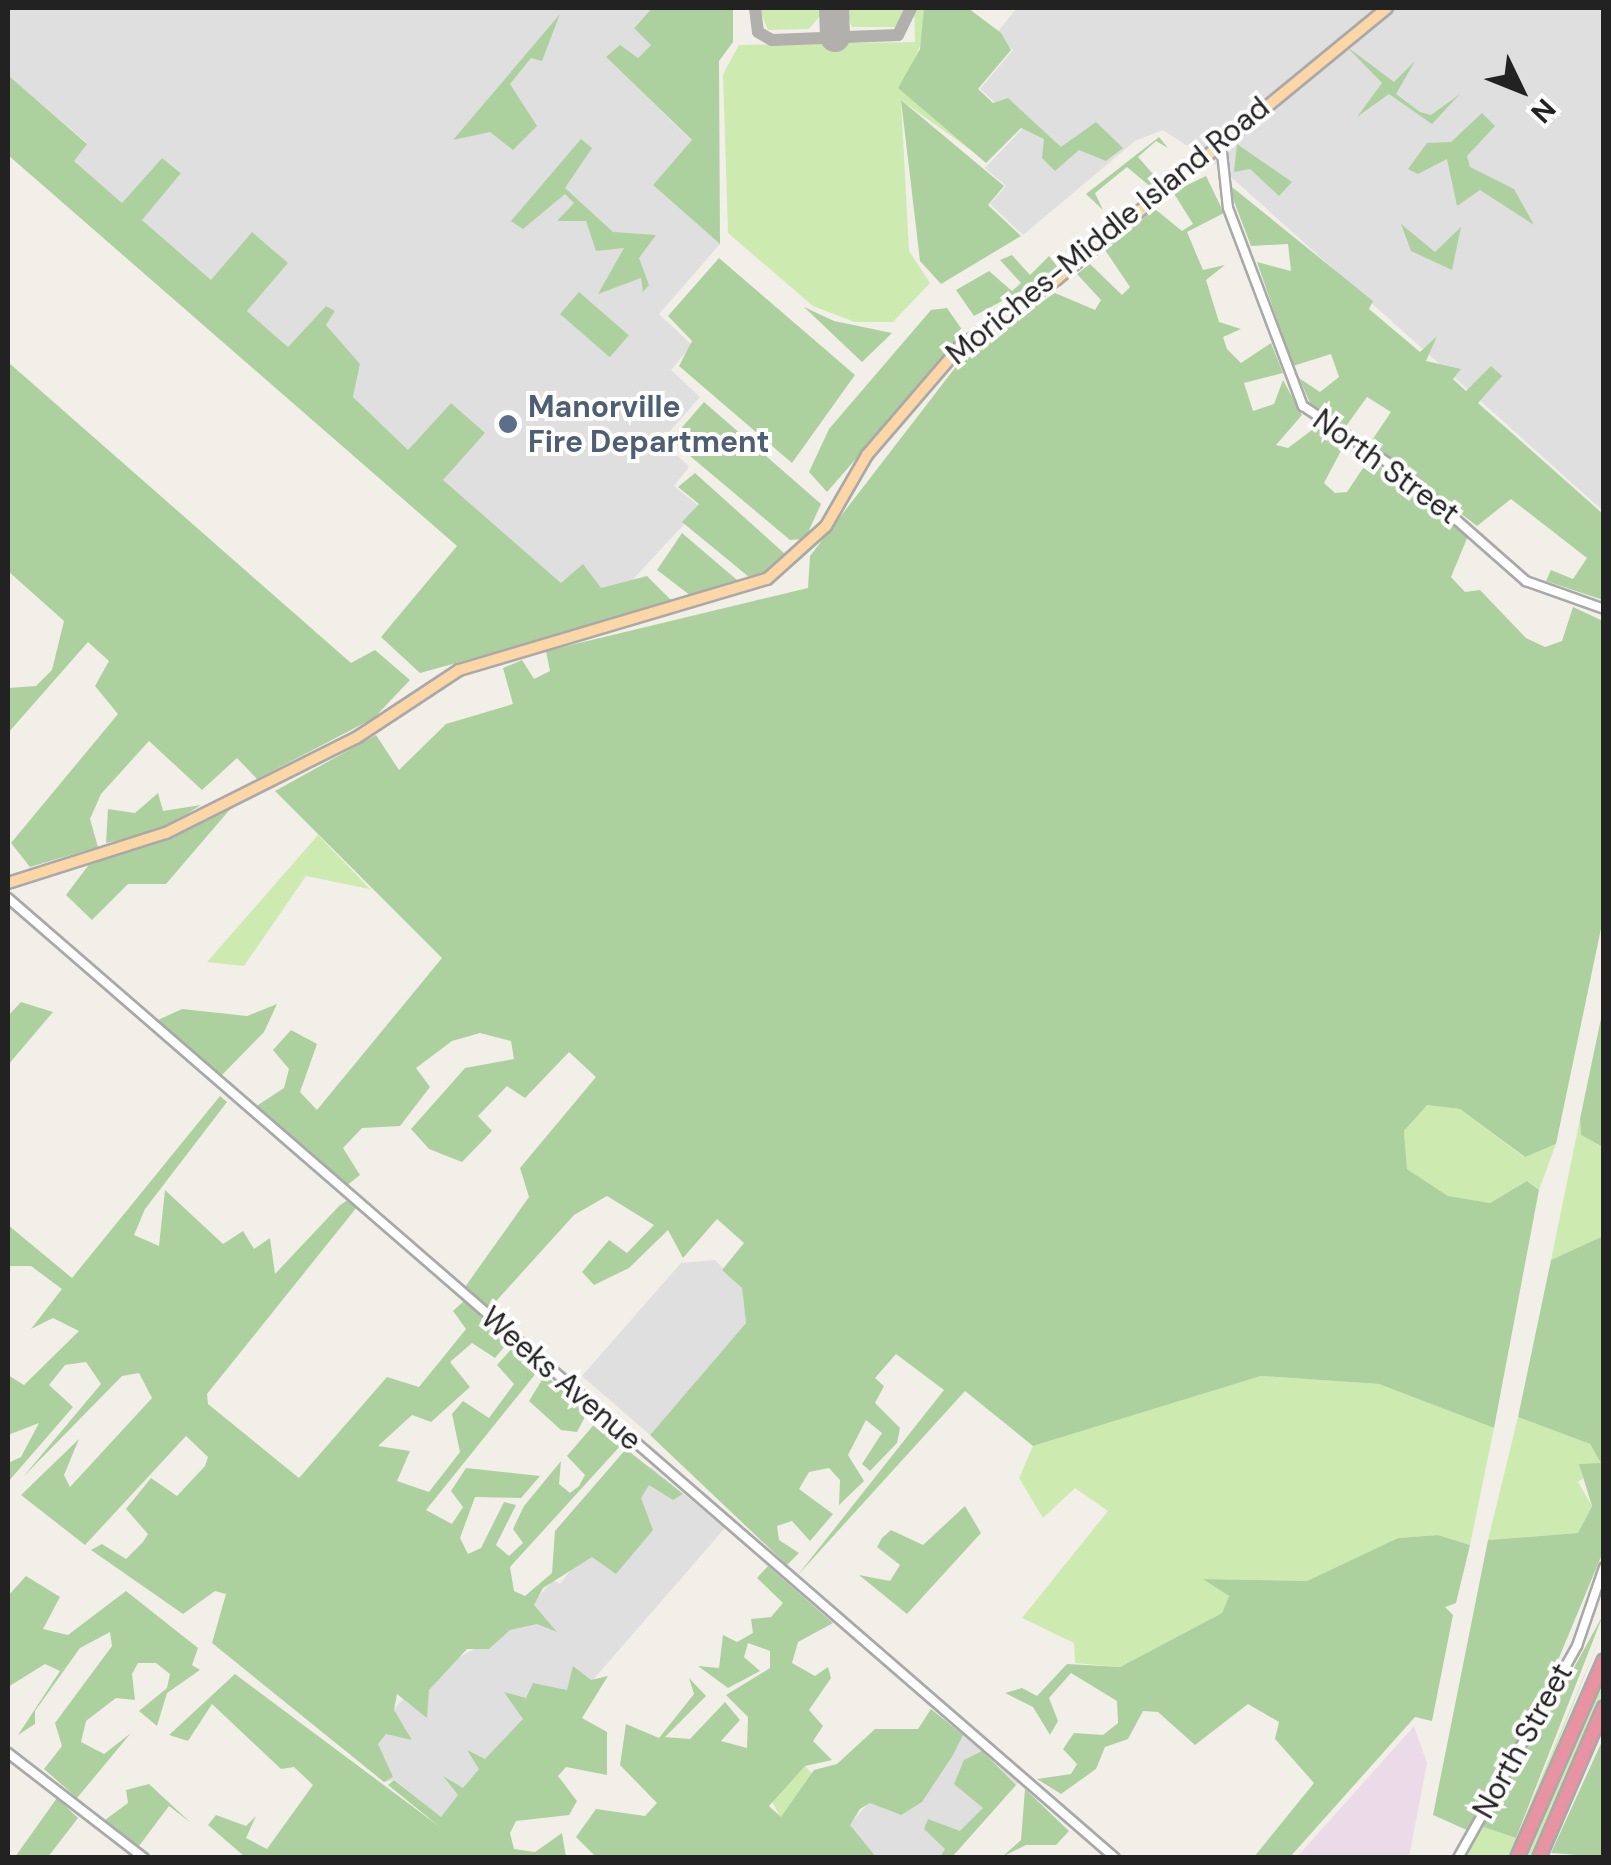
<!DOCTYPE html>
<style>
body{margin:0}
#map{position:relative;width:1611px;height:1865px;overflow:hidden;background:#f2efe9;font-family:"DM Sans",sans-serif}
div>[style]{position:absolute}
.residential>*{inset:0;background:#e0dfdf}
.industrial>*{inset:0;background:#ebdbe8}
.grass>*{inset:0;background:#cdebb0}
.forest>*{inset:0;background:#add19e;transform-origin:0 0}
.taxiway>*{height:12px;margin:-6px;padding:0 6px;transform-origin:6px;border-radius:6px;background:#b1b0ac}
.runway>*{height:30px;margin:-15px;padding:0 15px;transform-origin:15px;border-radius:15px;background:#b1b0ac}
.roads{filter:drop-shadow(2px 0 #a9a9a9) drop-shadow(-2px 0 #a9a9a9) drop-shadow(0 2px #a9a9a9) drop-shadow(0 -2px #a9a9a9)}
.minor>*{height:8px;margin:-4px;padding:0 4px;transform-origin:4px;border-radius:4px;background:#fff}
.major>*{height:10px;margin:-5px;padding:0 5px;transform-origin:5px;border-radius:5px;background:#fcd6a4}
.highway>*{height:12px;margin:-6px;padding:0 6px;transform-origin:6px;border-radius:6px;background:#e892a2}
.dots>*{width:28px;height:28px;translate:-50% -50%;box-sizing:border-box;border:5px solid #fff;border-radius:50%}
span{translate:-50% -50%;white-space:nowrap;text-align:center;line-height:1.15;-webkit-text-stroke:8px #fff;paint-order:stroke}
.street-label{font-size:30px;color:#222}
.service-label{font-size:30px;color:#4e5e75;font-weight:700}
.left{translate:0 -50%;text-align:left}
.frame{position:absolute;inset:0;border:10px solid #222;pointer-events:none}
.north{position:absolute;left:1471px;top:40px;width:100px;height:100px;-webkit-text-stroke:8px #fff;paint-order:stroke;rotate:133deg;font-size:28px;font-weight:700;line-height:40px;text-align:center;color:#222}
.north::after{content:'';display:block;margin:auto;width:35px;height:45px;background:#222;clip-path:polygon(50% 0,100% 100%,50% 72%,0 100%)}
</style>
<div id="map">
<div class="residential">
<i style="clip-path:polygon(8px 8px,652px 8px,634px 27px,652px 44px,638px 58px,607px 58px,692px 141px,653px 185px,720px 244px,659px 314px,692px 345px,671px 370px,700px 397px,662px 440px,689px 467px,674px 486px,700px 507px,599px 616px,442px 480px,484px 434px,451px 403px,408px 450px,353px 397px,360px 364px,326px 325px,335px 311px,325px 307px,288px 347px,247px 311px,288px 263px,211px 280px,141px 219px,181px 172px,162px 158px,122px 203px,73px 161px,87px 143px,8px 75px)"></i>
<i style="clip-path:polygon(1017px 8px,1603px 8px,1603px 511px,1221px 168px,1163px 130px,1135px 141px,1023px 235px,990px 204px,1006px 186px,985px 168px,1023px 128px,980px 89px,1013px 50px,995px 35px)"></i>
<i style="clip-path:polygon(715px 1260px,742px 1288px,746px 1323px,650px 1435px,582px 1376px,681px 1263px)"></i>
<i style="clip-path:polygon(651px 1467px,725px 1528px,592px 1681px,441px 1818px,395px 1780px,384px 1782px,355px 1755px,422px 1677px,510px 1630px,553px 1580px,560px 1584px)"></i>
<i style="clip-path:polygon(944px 1719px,1018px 1783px,952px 1857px,874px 1857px,849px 1825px)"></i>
</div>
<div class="industrial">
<i style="clip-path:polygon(1414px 1726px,1427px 1763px,1409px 1857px,1297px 1857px)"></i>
</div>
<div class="grass">
<i style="clip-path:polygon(759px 8px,824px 8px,824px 11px,809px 29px,768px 30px)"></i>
<i style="clip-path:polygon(843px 8px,905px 8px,905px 14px,896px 27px,852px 27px)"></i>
<i style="clip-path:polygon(914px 8px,924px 8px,922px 41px,902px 89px,989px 163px,901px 100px,909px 251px,930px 283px,893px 322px,855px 322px,813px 306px,728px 233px,723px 74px,739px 45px,915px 42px)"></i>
<i style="clip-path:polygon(318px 835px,370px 889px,306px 876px,244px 966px,207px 962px)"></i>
<i style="clip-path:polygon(1426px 1105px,1460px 1109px,1524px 1157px,1556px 1144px,1539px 1190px,1527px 1181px,1490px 1203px,1448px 1196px,1407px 1169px,1404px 1131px)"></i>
<i style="clip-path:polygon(1580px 1119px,1581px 1135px,1603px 1147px,1603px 1236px,1551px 1260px)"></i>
<i style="clip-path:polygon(1261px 1376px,1379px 1384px,1494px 1428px,1470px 1545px,1438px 1535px,1398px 1538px,1307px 1581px,1206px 1579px,1229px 1596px,1222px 1613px,1120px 1667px,1075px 1663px,1074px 1643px,1022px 1618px,1108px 1511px,1075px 1488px,1043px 1518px,1019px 1478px,1033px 1446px)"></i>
<i style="clip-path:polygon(1518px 1417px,1590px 1444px,1602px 1464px,1578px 1482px,1592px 1506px,1578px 1533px,1488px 1540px)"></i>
<i style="clip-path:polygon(1603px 1630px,1512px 1857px,1462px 1858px,1480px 1826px,1516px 1838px)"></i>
<i style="clip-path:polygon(1603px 1670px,1603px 1697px,1534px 1857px,1522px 1858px)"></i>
<i style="clip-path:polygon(805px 1766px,815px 1777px,781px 1818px,771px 1800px)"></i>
</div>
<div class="forest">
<i style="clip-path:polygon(652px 8px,733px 8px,733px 42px,719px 61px,720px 244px,653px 185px,692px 140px,606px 57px,620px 45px,638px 58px,651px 45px,634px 28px)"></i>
<i style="clip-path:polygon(924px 8px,968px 8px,1001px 33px,1011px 50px,978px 89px,993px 103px,1008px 98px,1061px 147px,1096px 122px,1123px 148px,1106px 161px,1079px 150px,1055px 171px,1042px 158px,1044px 139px,1021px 128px,986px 163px,898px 88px,920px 49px)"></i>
<i style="clip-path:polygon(560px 14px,542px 61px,531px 58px,510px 84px,537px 126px,513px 150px,490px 132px,453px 140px)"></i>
<i style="clip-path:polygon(1346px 46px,1394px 82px,1415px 61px,1396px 94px,1420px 112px,1431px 115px,1460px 94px,1432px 124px,1389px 94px,1357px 117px,1382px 83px)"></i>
<i style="clip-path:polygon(8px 75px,87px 144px,74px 161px,122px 203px,162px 158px,181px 173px,142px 220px,211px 280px,252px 232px,288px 263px,247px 311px,288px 347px,326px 306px,335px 311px,326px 325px,360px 364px,353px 397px,408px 450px,451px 403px,485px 433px,443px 480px,561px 583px,583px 564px,601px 588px,647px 576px,674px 603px,420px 673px,381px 637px,457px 546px,8px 155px)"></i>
<i style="clip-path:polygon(901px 100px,1004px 186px,988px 205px,1021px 236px,941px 284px,920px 261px)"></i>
<i style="clip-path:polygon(1482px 113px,1495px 126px,1467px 156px,1470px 167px,1514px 189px,1534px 225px,1480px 190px,1457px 206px,1447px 159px,1418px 174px,1408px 169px,1427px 143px,1451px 142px)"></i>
<i style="clip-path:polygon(1159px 137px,1168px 148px,1156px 141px,1138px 157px,1160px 182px,1152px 188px,1127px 167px,1095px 193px,1103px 210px,1086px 194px)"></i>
<i style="clip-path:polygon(581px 139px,592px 148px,565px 188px,613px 232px,656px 235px,639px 258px,649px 285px,643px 292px,641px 278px,598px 294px,624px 248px,596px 251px,586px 221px,557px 221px,574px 203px,565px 194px,523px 229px,511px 221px)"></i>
<i style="clip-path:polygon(1237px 144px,1292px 182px,1279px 196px,1250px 169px,1234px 172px)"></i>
<i style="clip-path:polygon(1206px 176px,1224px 213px,1187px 232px,1203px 270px,1225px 265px,1206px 280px,1219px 322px,1241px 329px,1223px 337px,1227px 349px,1241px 363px,1271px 343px,1283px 373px,1244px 383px,1253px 411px,1274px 404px,1283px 380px,1302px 415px,1276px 445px,1288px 448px,1316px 427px,1343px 447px,1324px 483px,1335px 493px,1347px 492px,1369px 459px,1418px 493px,1468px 536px,1451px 577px,1465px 592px,1480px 590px,1526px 638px,1545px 647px,1562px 641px,1573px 607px,1603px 621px,1603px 919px,1556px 1144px,1525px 1157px,1460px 1109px,1427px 1105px,1404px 1131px,1407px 1169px,1448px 1196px,1490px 1203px,1527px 1181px,1539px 1190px,1494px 1428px,1379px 1384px,1261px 1376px,1033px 1446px,965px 1391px,797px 1576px,944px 1390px,896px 1354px,875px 1378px,884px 1386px,875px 1403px,900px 1428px,897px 1443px,870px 1471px,862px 1464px,882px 1433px,866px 1420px,848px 1455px,864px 1481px,839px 1505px,840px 1480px,829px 1468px,809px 1472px,799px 1489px,833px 1514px,810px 1541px,792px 1521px,777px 1526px,779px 1540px,799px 1553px,787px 1565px,650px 1435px,746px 1323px,742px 1288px,722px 1270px,744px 1243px,717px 1219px,683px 1258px,668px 1230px,629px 1268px,594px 1285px,582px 1272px,609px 1240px,627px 1253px,654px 1225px,607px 1196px,574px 1215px,488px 1310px,465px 1287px,529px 1197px,520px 1168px,596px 1077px,569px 1052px,525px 1098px,507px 1086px,478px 1116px,492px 1131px,462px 1162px,429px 1149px,411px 1129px,465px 1068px,514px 1059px,511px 1041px,480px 1033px,452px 1041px,416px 1068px,430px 1087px,400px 1126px,362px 1128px,343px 1148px,360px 1175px,346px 1186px,255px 1107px,284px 1088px,289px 1069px,273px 1050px,291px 1030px,317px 1044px,300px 1092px,317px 1110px,442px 958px,275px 791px,376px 735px,399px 770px,446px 724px,513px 704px,503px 668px,522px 660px,534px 679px,550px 671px,546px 651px,808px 588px,810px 556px,968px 351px,1055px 293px,1095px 310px,1101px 300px,1077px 274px,1090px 264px,1122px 295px,1130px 287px,1105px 250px,1155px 209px,1182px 231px,1193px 224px,1173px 192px)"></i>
<i style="clip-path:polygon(1227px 183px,1373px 301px,1369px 309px,1420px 352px,1437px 336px,1426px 361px,1461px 369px,1453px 379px,1466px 391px,1491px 366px,1502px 376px,1478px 403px,1603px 514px,1603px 600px,1546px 581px,1551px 570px,1573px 579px,1587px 558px,1511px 499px,1477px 526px,1370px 443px,1391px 412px,1367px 397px,1344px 429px,1310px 403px,1299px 378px,1320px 392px,1339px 377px,1331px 354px,1293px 366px,1257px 262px,1291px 271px,1288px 244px,1251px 246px)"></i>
<i style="clip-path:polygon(1401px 224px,1435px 252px,1461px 227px,1452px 270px,1411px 251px)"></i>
<i style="clip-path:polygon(1012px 255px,1030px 275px,1049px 256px,1060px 270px,974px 316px,956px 290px,989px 271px,1012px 291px,1021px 283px,1000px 260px)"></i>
<i style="clip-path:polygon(719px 258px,855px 375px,792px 463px,679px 366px,692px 341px,668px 316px)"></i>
<i style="left:579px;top:292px;width:66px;height:29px;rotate:41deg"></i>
<i style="clip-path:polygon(804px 307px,834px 321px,892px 333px,862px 362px)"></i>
<i style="clip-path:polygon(947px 308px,965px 334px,827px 492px,809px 472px,829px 429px,931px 310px)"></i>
<i style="clip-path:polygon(8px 362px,351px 663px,375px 650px,410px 680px,374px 718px,257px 779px,237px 758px,202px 790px,149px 741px,101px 794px,90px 819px,98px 847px,30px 867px,11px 843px,118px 714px,95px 686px,109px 661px,88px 642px,8px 733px,8px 688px,36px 686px,52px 670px,64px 621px,8px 571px)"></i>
<i style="clip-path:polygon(704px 402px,821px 504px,805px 539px,790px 540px,671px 440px)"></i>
<i style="clip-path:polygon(695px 473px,785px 554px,765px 576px,749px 577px,682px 522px,699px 504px,678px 487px)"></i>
<i style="clip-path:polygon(682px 533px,737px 580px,735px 587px,695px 599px,657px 570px)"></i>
<i style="clip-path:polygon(158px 793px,163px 811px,201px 805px,158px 832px,106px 843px,108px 809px,135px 813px)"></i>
<i style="clip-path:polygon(238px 800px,166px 884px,128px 884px,92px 920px,66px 895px,94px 858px,176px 836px)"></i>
<i style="clip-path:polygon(21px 1002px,53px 1012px,8px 1065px,8px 1016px)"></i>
<i style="clip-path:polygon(277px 1004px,264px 1032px,220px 1077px,158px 1020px,182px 1009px,247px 1016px)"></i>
<i style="clip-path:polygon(1603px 1009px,1604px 1147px,1603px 1147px,1581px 1135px,1580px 1119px)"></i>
<i style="clip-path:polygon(220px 1096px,227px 1102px,145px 1209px,134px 1235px,159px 1246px,165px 1190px,223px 1244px,243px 1231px,254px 1249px,270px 1238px,275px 1274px,339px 1206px,349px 1199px,357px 1207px,207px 1394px,208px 1404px,299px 1478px,387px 1377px,419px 1387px,466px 1329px,453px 1311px,465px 1300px,510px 1340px,495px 1358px,472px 1343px,450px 1362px,470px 1387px,431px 1422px,412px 1415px,378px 1446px,410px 1451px,397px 1481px,429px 1492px,460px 1452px,452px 1414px,463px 1401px,489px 1418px,514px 1384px,497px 1365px,513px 1347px,541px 1367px,426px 1510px,452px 1524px,463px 1507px,451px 1491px,466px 1468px,540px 1476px,521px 1498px,475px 1497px,460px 1538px,468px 1554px,481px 1548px,504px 1502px,516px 1505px,496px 1545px,509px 1556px,523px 1543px,513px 1529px,524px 1506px,561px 1461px,559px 1484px,570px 1493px,579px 1486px,585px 1475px,567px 1456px,598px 1420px,622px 1444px,510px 1567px,514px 1591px,525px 1596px,552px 1573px,555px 1531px,626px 1449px,683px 1494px,673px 1500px,649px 1485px,641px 1498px,653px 1530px,616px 1574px,592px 1557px,543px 1588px,534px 1605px,557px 1632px,537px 1624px,510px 1630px,489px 1649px,467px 1649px,429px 1690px,427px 1718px,397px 1694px,394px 1710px,412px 1740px,386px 1734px,378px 1744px,393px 1777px,384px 1782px,212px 1643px,226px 1594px,215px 1591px,183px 1614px,91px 1550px,102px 1544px,126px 1559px,143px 1542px,148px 1534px,126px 1509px,151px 1478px,177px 1496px,205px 1466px,208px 1457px,186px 1436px,85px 1545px,21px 1495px,79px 1439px,64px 1475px,70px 1487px,152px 1398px,139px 1373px,122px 1376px,23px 1477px,101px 1384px,86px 1362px,65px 1365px,49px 1385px,73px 1407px,8px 1482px,8px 1463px,21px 1457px,39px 1423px,8px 1435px,8px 1375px,24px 1385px,79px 1331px,53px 1318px,31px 1329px,62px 1289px,31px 1266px,8px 1266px,8px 1225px,72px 1278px)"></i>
<i style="clip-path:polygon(1603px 1236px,1603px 1552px,1546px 1689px,1469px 1831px,1433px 1815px,1488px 1540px,1578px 1533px,1592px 1506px,1579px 1464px,1601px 1463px,1590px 1444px,1518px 1417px,1551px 1260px)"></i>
<i style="clip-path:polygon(545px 1375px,588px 1411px,577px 1432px,561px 1430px,529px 1401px)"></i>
<i style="clip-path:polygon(965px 1506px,981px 1533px,907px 1614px,859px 1575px,890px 1581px,900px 1565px,877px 1547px,882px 1538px,891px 1530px,923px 1545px)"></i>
<i style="clip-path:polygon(1438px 1535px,1470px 1545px,1456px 1603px,1445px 1607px,1453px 1615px,1432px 1721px,1415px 1717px,1290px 1857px,1254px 1857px,1314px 1783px,1275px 1739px,1279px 1722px,1248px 1704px,1195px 1745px,1158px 1712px,1143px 1711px,1128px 1739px,1105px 1747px,1096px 1769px,1061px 1794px,1037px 1779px,1071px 1774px,1077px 1764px,1063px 1749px,1074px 1733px,1103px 1735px,1118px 1723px,1117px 1701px,1071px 1673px,1049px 1698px,1058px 1721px,1050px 1735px,1033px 1707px,1005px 1693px,1022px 1688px,1037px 1696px,1067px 1664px,1120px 1667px,1222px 1613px,1229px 1596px,1203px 1579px,1307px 1581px,1398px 1538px)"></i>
<i style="clip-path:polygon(768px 1566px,833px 1623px,798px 1642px,792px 1663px,815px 1676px,828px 1667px,831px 1678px,809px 1710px,823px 1726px,813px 1741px,832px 1760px,805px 1766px,769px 1806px,781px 1817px,814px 1770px,837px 1764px,875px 1729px,918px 1729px,931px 1709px,963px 1735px,953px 1755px,922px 1802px,901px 1815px,870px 1803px,860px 1809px,850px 1825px,876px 1857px,596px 1857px,576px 1837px,596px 1809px,645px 1816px,657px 1803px,620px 1765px,626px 1724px,659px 1738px,694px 1694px,689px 1678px,706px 1696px,665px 1737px,690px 1739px,725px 1702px,740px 1720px,721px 1741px,747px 1748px,748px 1717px,726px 1695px,770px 1668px,770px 1651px,748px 1643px,744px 1657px,760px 1671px,728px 1688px,698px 1666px,719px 1668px,723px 1635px,737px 1642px,753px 1633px,751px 1619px,771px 1617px,783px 1603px,757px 1578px)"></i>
<i style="clip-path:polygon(26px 1576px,60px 1597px,43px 1629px,68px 1635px,126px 1591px,198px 1648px,192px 1665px,200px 1670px,167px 1693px,157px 1726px,139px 1711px,167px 1688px,170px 1674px,156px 1663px,138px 1663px,132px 1674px,135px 1700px,116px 1698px,86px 1721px,81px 1742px,104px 1754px,131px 1733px,77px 1798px,44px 1769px,62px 1746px,55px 1723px,112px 1646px,110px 1632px,80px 1648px,35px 1711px,35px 1724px,18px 1735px,60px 1671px,45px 1664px,8px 1687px,8px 1596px)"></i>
<i style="clip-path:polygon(1603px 1615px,1516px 1838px,1480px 1826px,1554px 1704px)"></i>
<i style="clip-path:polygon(573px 1666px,591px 1680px,608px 1676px,582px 1718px,607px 1732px,607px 1775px,566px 1767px,558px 1776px,577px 1801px,569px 1815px,516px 1821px,510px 1833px,514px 1849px,535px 1852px,562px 1833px,566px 1857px,245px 1857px,208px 1825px,216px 1815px,246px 1826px,256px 1816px,246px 1838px,267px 1849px,313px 1785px,294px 1767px,281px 1769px,212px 1704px,188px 1741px,169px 1735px,235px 1674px,440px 1827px,388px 1785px,394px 1780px,441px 1817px,458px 1795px,443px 1776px,463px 1788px,479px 1769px,467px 1750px,485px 1759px,523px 1719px,504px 1692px,526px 1698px,533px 1683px,567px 1690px)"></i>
<i style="clip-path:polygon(1603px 1739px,1603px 1857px,1551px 1853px)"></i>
<i style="clip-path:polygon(982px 1751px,1016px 1785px,952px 1857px,940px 1857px,945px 1849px,924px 1829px,928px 1819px,960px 1831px,983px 1808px,954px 1784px,964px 1760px)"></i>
<i style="clip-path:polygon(149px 1784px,191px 1823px,169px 1806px,139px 1846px,105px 1820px,128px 1803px,126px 1790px)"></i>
<i style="clip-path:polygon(1025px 1789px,1069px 1831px,1056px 1845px,1026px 1845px,1002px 1857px,1021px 1840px)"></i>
<i style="clip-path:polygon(57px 1798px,78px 1818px,48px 1857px,15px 1857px)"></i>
</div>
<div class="taxiway">
<i style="left:755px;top:8px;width:24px;rotate:83deg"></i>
<i style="left:758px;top:32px;width:16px;rotate:30deg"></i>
<i style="left:772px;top:40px;width:126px;rotate:-2.3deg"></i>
<i style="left:898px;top:35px;width:30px;rotate:-64deg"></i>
</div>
<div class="runway">
<i style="left:834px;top:8px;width:29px;rotate:88deg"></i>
</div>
<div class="roads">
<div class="minor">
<i style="left:1221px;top:143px;width:65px;rotate:83.9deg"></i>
<i style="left:1228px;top:208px;width:212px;rotate:69.3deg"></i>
<i style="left:1303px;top:406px;width:120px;rotate:33.8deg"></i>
<i style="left:1403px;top:473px;width:164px;rotate:41.3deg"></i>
<i style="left:1526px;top:581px;width:83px;rotate:19.7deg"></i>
<i style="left:8px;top:898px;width:1465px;rotate:40.93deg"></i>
<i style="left:8px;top:1753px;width:172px;rotate:37.7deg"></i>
<i style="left:1458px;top:1858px;width:243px;rotate:-60.7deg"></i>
<i style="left:1577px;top:1646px;width:83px;rotate:-71.1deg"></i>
</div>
<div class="major">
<i style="left:8px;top:883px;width:166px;rotate:-17.6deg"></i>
<i style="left:166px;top:833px;width:212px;rotate:-26.6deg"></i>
<i style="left:356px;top:738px;width:123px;rotate:-33.4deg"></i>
<i style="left:459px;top:670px;width:321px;rotate:-16.5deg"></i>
<i style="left:767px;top:579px;width:79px;rotate:-41.9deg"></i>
<i style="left:826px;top:526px;width:82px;rotate:-60deg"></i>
<i style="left:867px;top:455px;width:143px;rotate:-49.3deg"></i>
<i style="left:960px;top:347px;width:118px;rotate:-35deg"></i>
<i style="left:1057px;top:279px;width:427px;rotate:-39.4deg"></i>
</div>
<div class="highway">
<i style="left:1517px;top:1858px;width:216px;rotate:-66.3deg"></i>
<i style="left:1539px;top:1858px;width:164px;rotate:-66.7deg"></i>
</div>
</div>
<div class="dots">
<i style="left:508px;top:424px;background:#5c6f8a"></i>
</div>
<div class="street-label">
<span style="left:1108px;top:231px;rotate:-39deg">Moriches-Middle Island Road</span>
<span style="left:1386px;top:467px;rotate:36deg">North Street</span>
<span style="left:561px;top:1379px;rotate:41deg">Weeks Avenue</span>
<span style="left:1523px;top:1741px;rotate:-61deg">North Street</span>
</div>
<div class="service-label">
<span class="left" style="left:528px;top:424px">Manorville<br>Fire Department</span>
</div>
<div class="frame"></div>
<div class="north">N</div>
</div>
